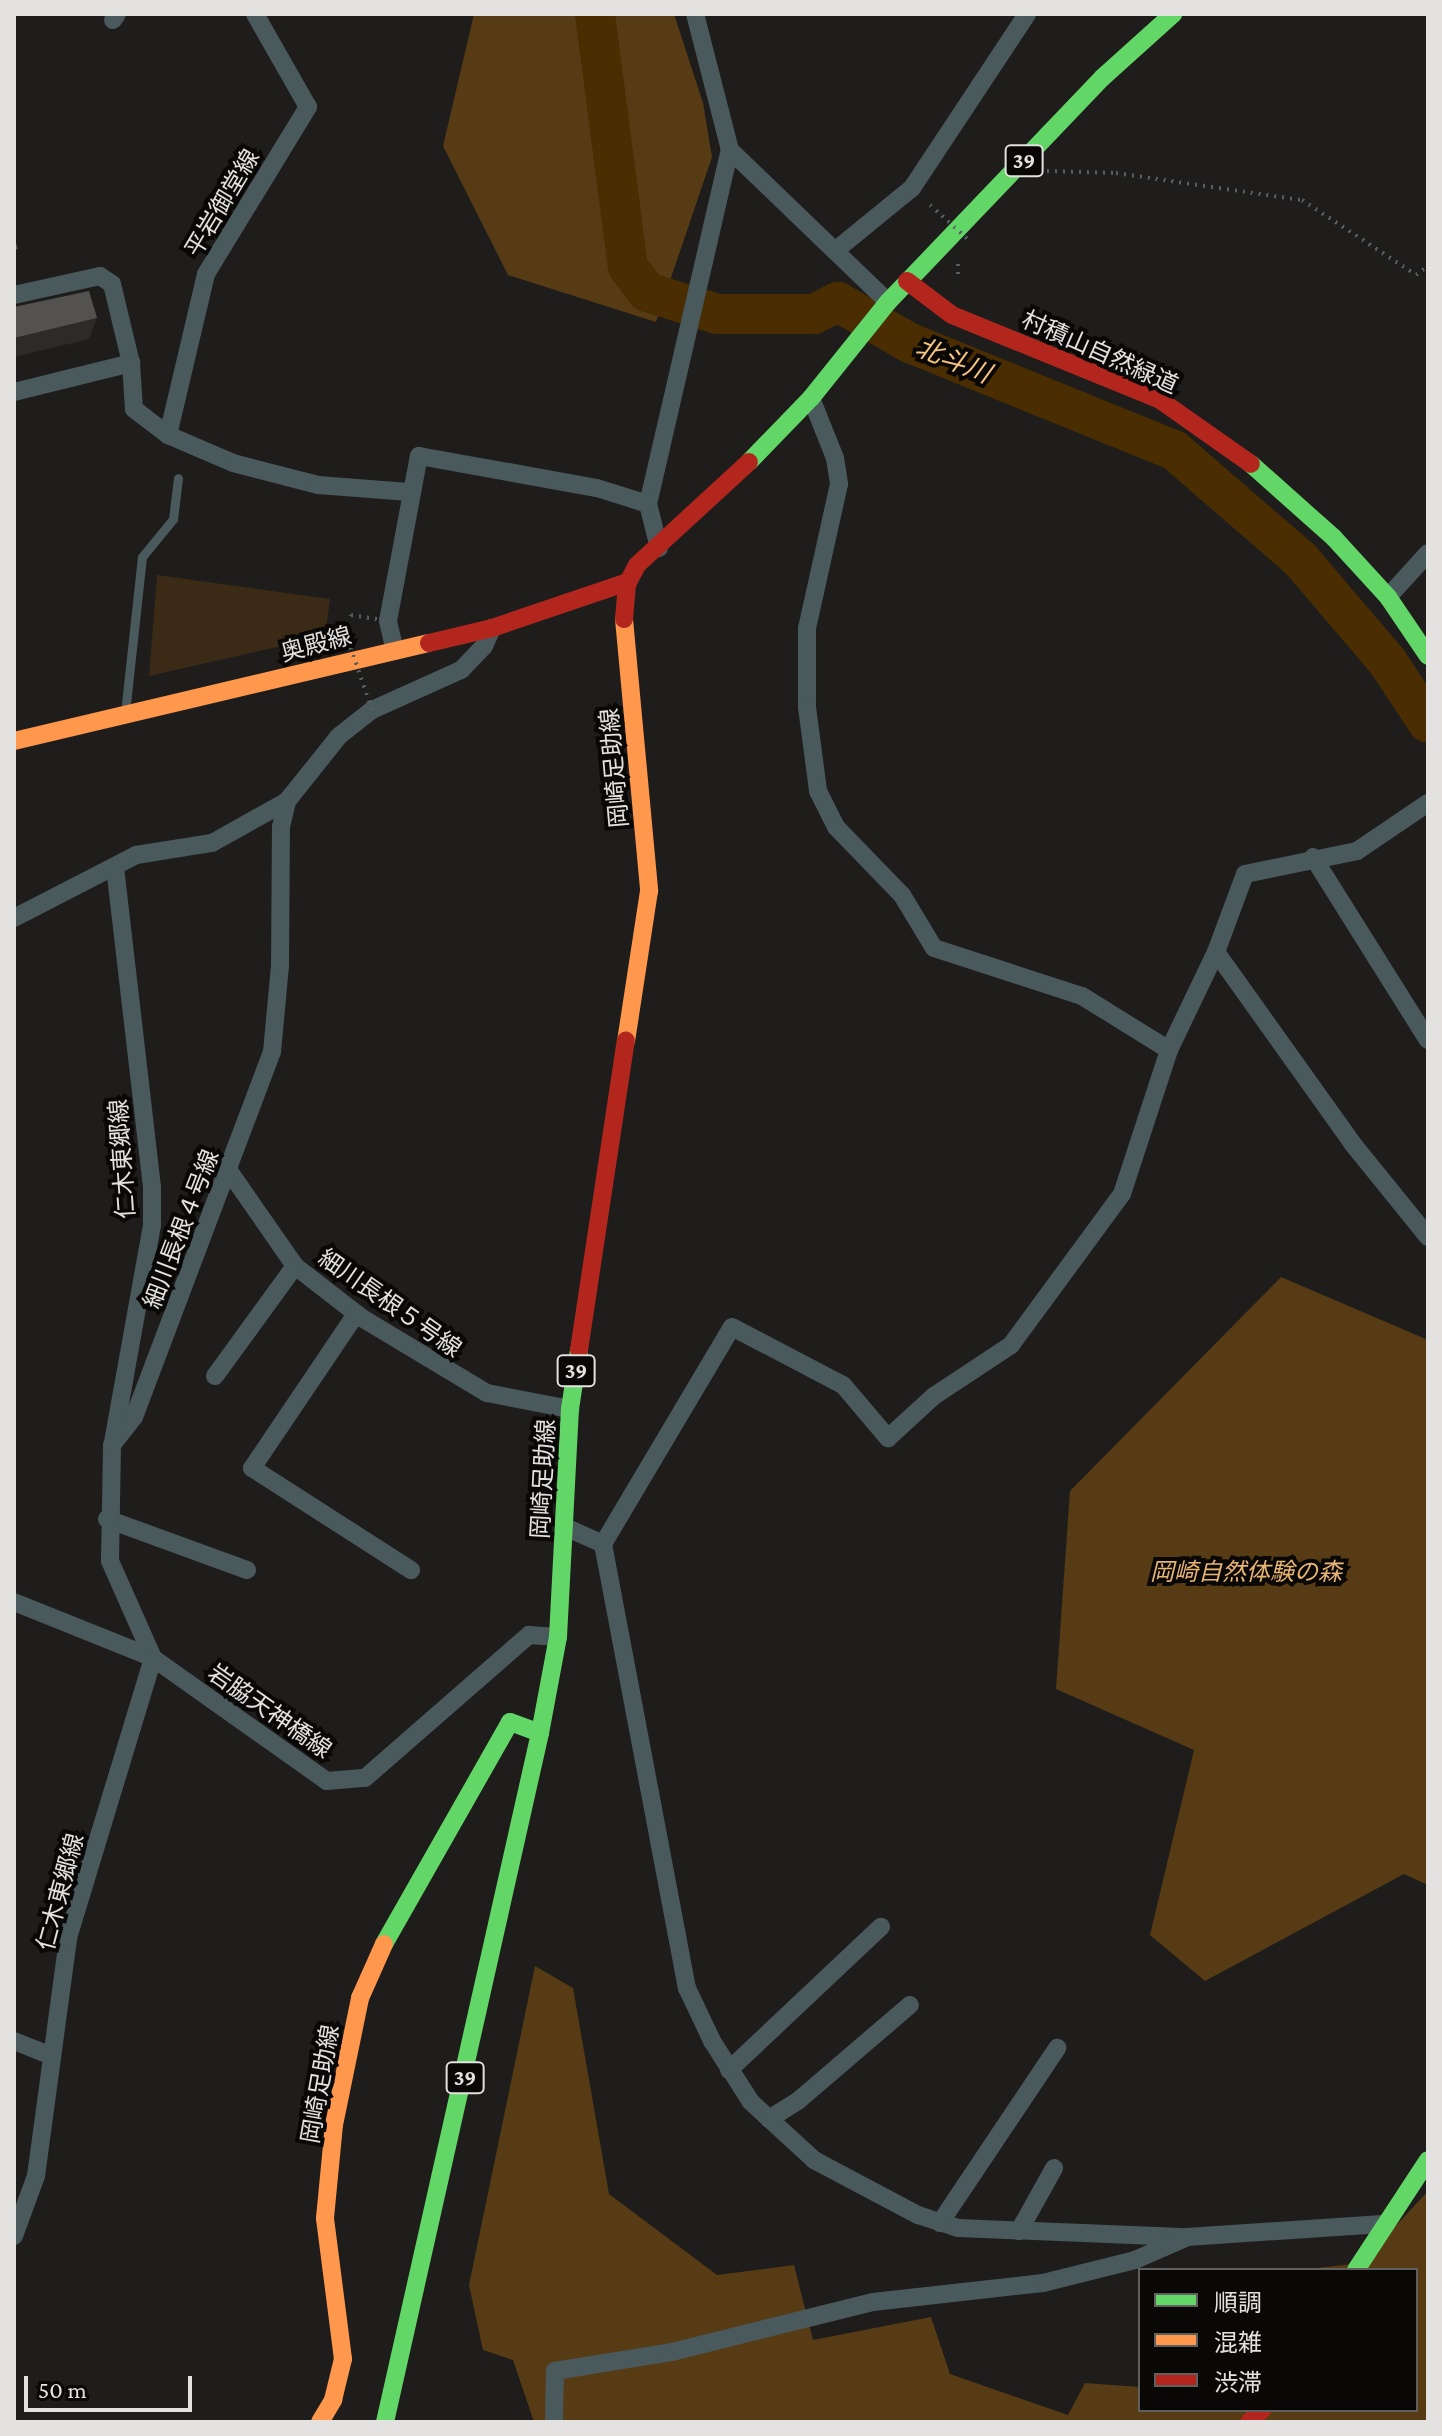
<!DOCTYPE html>
<meta charset="utf-8">
<style>
body{margin:0}
#map{position:relative;width:1442px;height:2436px;overflow:hidden;background:#1f1d1b;font-family:"Crimson Pro","Noto Sans JP",serif}
div>[style]{position:absolute}
.green>*{inset:0;background:#3a2a16}
.forest>*{inset:0;background:#563b14}
.river>*{height:40px;margin:-20px;padding:0 20px;transform-origin:20px;border-radius:20px;background:#4a2e02}
.path>*{height:4px;margin-top:-2px;transform-origin:0;background:repeating-linear-gradient(90deg,#565f61 0 2px,transparent 0 8px)}
.lane>*{height:9px;margin:-4.5px;padding:0 4.5px;transform-origin:4.5px;border-radius:4.5px;background:#49595c}
.street>*{height:18px;margin:-9px;padding:0 9px;transform-origin:9px;border-radius:9px;background:#49595c}
.fast>*{height:18px;margin:-9px;padding:0 9px;transform-origin:9px;border-radius:9px;background:#63d668}
.slow>*{height:18px;margin:-9px;padding:0 9px;transform-origin:9px;border-radius:9px;background:#ff974d}
.jam>*{height:18px;margin:-9px;padding:0 9px;transform-origin:9px;border-radius:9px;background:#b3261e}
.path-bridge>*{height:4px;margin-top:-2px;transform-origin:0;background:repeating-linear-gradient(90deg,#565f61 0 2px,transparent 0 8px)}
.shaded-wall>*{inset:0;background:#2d2b29}
.building>*{inset:0;background:#545250}
span{translate:-50% -50%;white-space:nowrap;text-align:center;line-height:1.15;-webkit-text-stroke:8px #090807;paint-order:stroke}
.shield-label span{padding:2px 6px;background:#090807;border:2px solid;border-radius:6px;-webkit-text-stroke-width:0}
.shield-label{font-size:22px;color:#e4e2e0;font-weight:700}
.street-label{font-size:24px;color:#e4e2e0}
.park-label{font-size:24px;color:#e8b472;font-style:italic}
.water-label{font-size:26px;color:#f7c380;font-style:italic}
.frame{position:absolute;inset:0;border:16px solid #e4e2e0;pointer-events:none}
.legend{position:absolute;left:1138px;top:2268px;width:280px;height:144px;box-sizing:border-box;background:#090807;border:2px solid #615f5e;margin:0;padding:10px 14px;list-style:none;font-size:24px;color:#e4e2e0}
.legend li{display:flex;align-items:center;gap:16px;height:40px}
.legend b{width:40px;border:2px solid #615f5e}
.scale{position:absolute;left:24px;top:2376px;width:168px;height:36px;box-sizing:border-box;border:4px solid #e4e2e0;border-top:0;padding-left:10px;font-size:24px;line-height:28px;white-space:nowrap;color:#e4e2e0;-webkit-text-stroke:6px #090807;paint-order:stroke}
</style>
<div id="map">
<div class="green">
<i style="clip-path:polygon(157px 575px,330px 599px,325px 636px,149px 676px)"></i>
</div>
<div class="forest">
<i style="clip-path:polygon(474px 14px,674px 14px,703px 103px,712px 157px,656px 322px,508px 275px,443px 146px)"></i>
<i style="clip-path:polygon(1281px 1277px,1428px 1340px,1428px 1885px,1404px 1874px,1205px 1981px,1150px 1935px,1194px 1750px,1056px 1689px,1070px 1491px)"></i>
<i style="clip-path:polygon(535px 1966px,573px 1988px,609px 2194px,717px 2275px,794px 2265px,813px 2340px,931px 2317px,950px 2374px,1068px 2415px,1085px 2383px,1140px 2387px,1140px 2410px,1416px 2410px,1416px 2270px,1300px 2270px,1361px 2263px,1428px 2191px,1428px 2422px,534px 2422px,513px 2360px,483px 2350px,469px 2285px)"></i>
</div>
<div class="river">
<i style="left:595px;top:14px;width:255px;rotate:82.6deg"></i>
<i style="left:628px;top:267px;width:31px;rotate:53deg"></i>
<i style="left:647px;top:292px;width:73px;rotate:17.4deg"></i>
<i style="left:717px;top:314px;width:97px"></i>
<i style="left:814px;top:314px;width:27px;rotate:-27deg"></i>
<i style="left:838px;top:302px;width:83px;rotate:29.7deg"></i>
<i style="left:910px;top:343px;width:285px;rotate:22.1deg"></i>
<i style="left:1174px;top:450px;width:167px;rotate:40.9deg"></i>
<i style="left:1300px;top:559px;width:134px;rotate:49.5deg"></i>
<i style="left:1387px;top:661px;width:74px;rotate:56.5deg"></i>
</div>
<div class="path">
<i style="left:1047px;top:171px;width:69px;rotate:1.7deg"></i>
<i style="left:1116px;top:173px;width:188px;rotate:8.3deg"></i>
<i style="left:1302px;top:200px;width:136px;rotate:33.3deg"></i>
<i style="left:1416px;top:275px;width:15px;rotate:-37deg"></i>
<i style="left:958px;top:274px;width:11px;rotate:-90deg"></i>
</div>
<div class="lane">
<i style="left:125px;top:713px;width:157px;rotate:-83.8deg"></i>
<i style="left:142px;top:557px;width:49px;rotate:-50.8deg"></i>
<i style="left:173px;top:519px;width:41px;rotate:-83deg"></i>
</div>
<div class="street">
<i style="left:113px;top:20px;width:7px;rotate:-56deg"></i>
<i style="left:730px;top:150px;width:219px;rotate:43.9deg"></i>
<i style="left:836px;top:250px;width:98px;rotate:-39.2deg"></i>
<i style="left:912px;top:188px;width:209px;rotate:-56.5deg"></i>
<i style="left:14px;top:295px;width:88px;rotate:-12.5deg"></i>
<i style="left:100px;top:276px;width:14px;rotate:34deg"></i>
<i style="left:112px;top:284px;width:81px;rotate:76.5deg"></i>
<i style="left:131px;top:363px;width:46px;rotate:86.3deg"></i>
<i style="left:134px;top:409px;width:43px;rotate:37.4deg"></i>
<i style="left:168px;top:435px;width:71px;rotate:23.3deg"></i>
<i style="left:233px;top:463px;width:88px;rotate:14.5deg"></i>
<i style="left:318px;top:485px;width:91px;rotate:4.4deg"></i>
<i style="left:14px;top:392px;width:121px;rotate:-13.9deg"></i>
<i style="left:811px;top:398px;width:65px;rotate:68.2deg"></i>
<i style="left:835px;top:458px;width:26px;rotate:81deg"></i>
<i style="left:839px;top:484px;width:148px;rotate:102.5deg"></i>
<i style="left:807px;top:628px;width:79px;rotate:90deg"></i>
<i style="left:807px;top:707px;width:85px;rotate:82.5deg"></i>
<i style="left:818px;top:791px;width:40px;rotate:63.4deg"></i>
<i style="left:836px;top:827px;width:95px;rotate:45.9deg"></i>
<i style="left:902px;top:895px;width:62px;rotate:58.9deg"></i>
<i style="left:934px;top:948px;width:156px;rotate:18deg"></i>
<i style="left:1082px;top:996px;width:102px;rotate:31.8deg"></i>
<i style="left:168px;top:435px;width:165px;rotate:-76.7deg"></i>
<i style="left:206px;top:274px;width:196px;rotate:-58.6deg"></i>
<i style="left:308px;top:107px;width:107px;rotate:-119.7deg"></i>
<i style="left:659px;top:548px;width:45px;rotate:-104deg"></i>
<i style="left:648px;top:504px;width:363px;rotate:-77deg"></i>
<i style="left:730px;top:150px;width:140px;rotate:-104.4deg"></i>
<i style="left:1388px;top:597px;width:59px;rotate:-47.7deg"></i>
<i style="left:394px;top:647px;width:27px;rotate:-103deg"></i>
<i style="left:388px;top:621px;width:168px;rotate:-79.4deg"></i>
<i style="left:419px;top:456px;width:181px;rotate:10.2deg"></i>
<i style="left:597px;top:488px;width:53px;rotate:17.4deg"></i>
<i style="left:1313px;top:857px;width:216px;rotate:57.9deg"></i>
<i style="left:14px;top:918px;width:137px;rotate:-27.3deg"></i>
<i style="left:136px;top:855px;width:77px;rotate:-9deg"></i>
<i style="left:212px;top:843px;width:86px;rotate:-29.2deg"></i>
<i style="left:287px;top:801px;width:83px;rotate:-51.3deg"></i>
<i style="left:339px;top:736px;width:42px;rotate:-38.2deg"></i>
<i style="left:372px;top:710px;width:98px;rotate:-24.2deg"></i>
<i style="left:461px;top:670px;width:33px;rotate:-46deg"></i>
<i style="left:484px;top:646px;width:20px;rotate:-66deg"></i>
<i style="left:1216px;top:952px;width:234px;rotate:54.5deg"></i>
<i style="left:1352px;top:1143px;width:121px;rotate:51deg"></i>
<i style="left:229px;top:1171px;width:116px;rotate:55.2deg"></i>
<i style="left:295px;top:1266px;width:85px;rotate:37.8deg"></i>
<i style="left:362px;top:1318px;width:146px;rotate:31deg"></i>
<i style="left:487px;top:1393px;width:85px;rotate:10.9deg"></i>
<i style="left:356px;top:1314px;width:186px;rotate:124deg"></i>
<i style="left:252px;top:1468px;width:189px;rotate:32.7deg"></i>
<i style="left:215px;top:1376px;width:136px;rotate:-54deg"></i>
<i style="left:113px;top:1442px;width:220px;rotate:-79.8deg"></i>
<i style="left:152px;top:1225px;width:38px;rotate:-90deg"></i>
<i style="left:152px;top:1187px;width:322px;rotate:-96.6deg"></i>
<i style="left:107px;top:1519px;width:149px;rotate:20deg"></i>
<i style="left:565px;top:1527px;width:42px;rotate:24.1deg"></i>
<i style="left:603px;top:1544px;width:452px;rotate:79.3deg"></i>
<i style="left:687px;top:1988px;width:59px;rotate:64.7deg"></i>
<i style="left:712px;top:2041px;width:72px;rotate:57.4deg"></i>
<i style="left:751px;top:2102px;width:86px;rotate:42.6deg"></i>
<i style="left:814px;top:2160px;width:118px;rotate:27.9deg"></i>
<i style="left:918px;top:2215px;width:42px;rotate:18deg"></i>
<i style="left:958px;top:2228px;width:229px;rotate:2.3deg"></i>
<i style="left:1187px;top:2237px;width:196px;rotate:-3.8deg"></i>
<i style="left:603px;top:1544px;width:252px;rotate:-59.3deg"></i>
<i style="left:732px;top:1327px;width:125px;rotate:27.6deg"></i>
<i style="left:843px;top:1385px;width:70px;rotate:49.7deg"></i>
<i style="left:888px;top:1438px;width:62px;rotate:-42.4deg"></i>
<i style="left:934px;top:1396px;width:92px;rotate:-33.5deg"></i>
<i style="left:1011px;top:1345px;width:187px;rotate:-53.7deg"></i>
<i style="left:1122px;top:1194px;width:151px;rotate:-71.9deg"></i>
<i style="left:1169px;top:1050px;width:109px;rotate:-64.4deg"></i>
<i style="left:1216px;top:952px;width:83px;rotate:-69.6deg"></i>
<i style="left:1245px;top:874px;width:114px;rotate:-11.6deg"></i>
<i style="left:1357px;top:851px;width:86px;rotate:-34.1deg"></i>
<i style="left:14px;top:1602px;width:150px;rotate:21.9deg"></i>
<i style="left:153px;top:1658px;width:213px;rotate:35.3deg"></i>
<i style="left:327px;top:1781px;width:38px;rotate:-5deg"></i>
<i style="left:365px;top:1778px;width:218px;rotate:-41.1deg"></i>
<i style="left:529px;top:1635px;width:29px;rotate:4deg"></i>
<i style="left:153px;top:1658px;width:106px;rotate:-113.9deg"></i>
<i style="left:110px;top:1561px;width:116px;rotate:-89deg"></i>
<i style="left:112px;top:1445px;width:36px;rotate:-52deg"></i>
<i style="left:134px;top:1417px;width:390px;rotate:-69.3deg"></i>
<i style="left:272px;top:1052px;width:86px;rotate:-84.7deg"></i>
<i style="left:280px;top:966px;width:139px;rotate:-89.6deg"></i>
<i style="left:281px;top:827px;width:27px;rotate:-77deg"></i>
<i style="left:14px;top:2041px;width:41px;rotate:21.5deg"></i>
<i style="left:729px;top:2070px;width:209px;rotate:-43.3deg"></i>
<i style="left:769px;top:2119px;width:36px;rotate:-32deg"></i>
<i style="left:799px;top:2100px;width:146px;rotate:-40.6deg"></i>
<i style="left:940px;top:2223px;width:211px;rotate:-56.2deg"></i>
<i style="left:1019px;top:2231px;width:72px;rotate:-60.9deg"></i>
<i style="left:14px;top:2236px;width:64px;rotate:-69.9deg"></i>
<i style="left:36px;top:2176px;width:240px;rotate:-82.3deg"></i>
<i style="left:68px;top:1938px;width:293px;rotate:-73.1deg"></i>
<i style="left:554px;top:2422px;width:51px;rotate:-88.9deg"></i>
<i style="left:555px;top:2371px;width:119px;rotate:-9.2deg"></i>
<i style="left:672px;top:2352px;width:207px;rotate:-14deg"></i>
<i style="left:873px;top:2302px;width:171px;rotate:-6.4deg"></i>
<i style="left:1043px;top:2283px;width:95px;rotate:-14deg"></i>
<i style="left:1135px;top:2260px;width:55px;rotate:-23.7deg"></i>
</div>
<div class="fast">
<i style="left:749px;top:462px;width:89px;rotate:-45.9deg"></i>
<i style="left:811px;top:398px;width:123px;rotate:-51.3deg"></i>
<i style="left:888px;top:302px;width:310px;rotate:-46.3deg"></i>
<i style="left:1102px;top:78px;width:96px;rotate:-42deg"></i>
<i style="left:1251px;top:464px;width:111px;rotate:41.7deg"></i>
<i style="left:1334px;top:538px;width:80px;rotate:47.5deg"></i>
<i style="left:1388px;top:597px;width:71px;rotate:55.9deg"></i>
<i style="left:384px;top:1944px;width:255px;rotate:-60.4deg"></i>
<i style="left:510px;top:1722px;width:32px;rotate:20deg"></i>
<i style="left:540px;top:1733px;width:98px;rotate:-79.4deg"></i>
<i style="left:558px;top:1637px;width:228px;rotate:-87deg"></i>
<i style="left:570px;top:1409px;width:60px;rotate:-81.3deg"></i>
<i style="left:1356px;top:2270px;width:131px;rotate:-56.8deg"></i>
<i style="left:385px;top:2422px;width:706px;rotate:-77.32deg"></i>
</div>
<div class="slow">
<i style="left:624px;top:619px;width:273px;rotate:84.7deg"></i>
<i style="left:649px;top:891px;width:152px;rotate:98.7deg"></i>
<i style="left:14px;top:741px;width:426px;rotate:-13.3deg"></i>
<i style="left:320px;top:2422px;width:26px;rotate:-59deg"></i>
<i style="left:333px;top:2400px;width:42px;rotate:-76.3deg"></i>
<i style="left:343px;top:2359px;width:142px;rotate:-97.3deg"></i>
<i style="left:325px;top:2218px;width:93px;rotate:-84.5deg"></i>
<i style="left:334px;top:2125px;width:130px;rotate:-78.4deg"></i>
<i style="left:360px;top:1998px;width:59px;rotate:-66deg"></i>
</div>
<div class="jam">
<i style="left:907px;top:281px;width:56px;rotate:37.1deg"></i>
<i style="left:952px;top:315px;width:225px;rotate:22.2deg"></i>
<i style="left:1160px;top:400px;width:111px;rotate:35.1deg"></i>
<i style="left:624px;top:619px;width:35px;rotate:-85deg"></i>
<i style="left:627px;top:584px;width:21px;rotate:-62deg"></i>
<i style="left:637px;top:565px;width:152px;rotate:-42.6deg"></i>
<i style="left:429px;top:643px;width:65px;rotate:-13.4deg"></i>
<i style="left:492px;top:628px;width:144px;rotate:-18.7deg"></i>
<i style="left:579px;top:1350px;width:313px;rotate:-81.4deg"></i>
<i style="left:1249px;top:2422px;width:18px;rotate:-43deg"></i>
</div>
<div class="path-bridge">
<i style="left:930px;top:205px;width:55px;rotate:42.1deg"></i>
<i style="left:372px;top:710px;width:83px;rotate:-108.9deg"></i>
<i style="left:345px;top:631px;width:17px;rotate:-69deg"></i>
<i style="left:351px;top:615px;width:37px;rotate:9deg"></i>
</div>
<div class="shaded-wall">
<i style="clip-path:polygon(97px 318px,89px 339px,14px 357px,14px 338px)"></i>
</div>
<div class="building">
<i style="clip-path:polygon(14px 236px,18px 249px,14px 250px)"></i>
<i style="clip-path:polygon(89px 291px,97px 318px,14px 338px,14px 307px)"></i>
</div>
<div class="shield-label">
<span style="left:1024px;top:161px">39</span>
<span style="left:576px;top:1371px">39</span>
<span style="left:465px;top:2078px">39</span>
</div>
<div class="street-label">
<span style="left:222px;top:203px;rotate:-59deg">平岩御堂線</span>
<span style="left:1100px;top:352px;rotate:24deg">村積山自然緑道</span>
<span style="left:316px;top:644px;rotate:-15deg">奥殿線</span>
<span style="left:614px;top:768px;rotate:-95deg">岡崎足助線</span>
<span style="left:122px;top:1159px;rotate:-94deg">仁木東郷線</span>
<span style="left:181px;top:1229px;rotate:-69deg">細川長根４号線</span>
<span style="left:390px;top:1303px;rotate:35deg">細川長根５号線</span>
<span style="left:543px;top:1479px;rotate:-87deg">岡崎足助線</span>
<span style="left:270px;top:1711px;rotate:35deg">岩脇天神橋線</span>
<span style="left:60px;top:1892px;rotate:-75deg">仁木東郷線</span>
<span style="left:320px;top:2084px;rotate:-80deg">岡崎足助線</span>
</div>
<div class="park-label">
<span style="left:1246px;top:1572px">岡崎自然体験の森</span>
</div>
<div class="water-label">
<span style="left:953px;top:361px;rotate:22deg">北斗川</span>
</div>
<div class="frame"></div>
<ul class="legend">
<li><b style="height:10px;background:#63d668"></b>順調</li>
<li><b style="height:10px;background:#ff974d"></b>混雑</li>
<li><b style="height:10px;background:#b3261e"></b>渋滞</li>
</ul>
<div class="scale">50 m</div>
</div>
